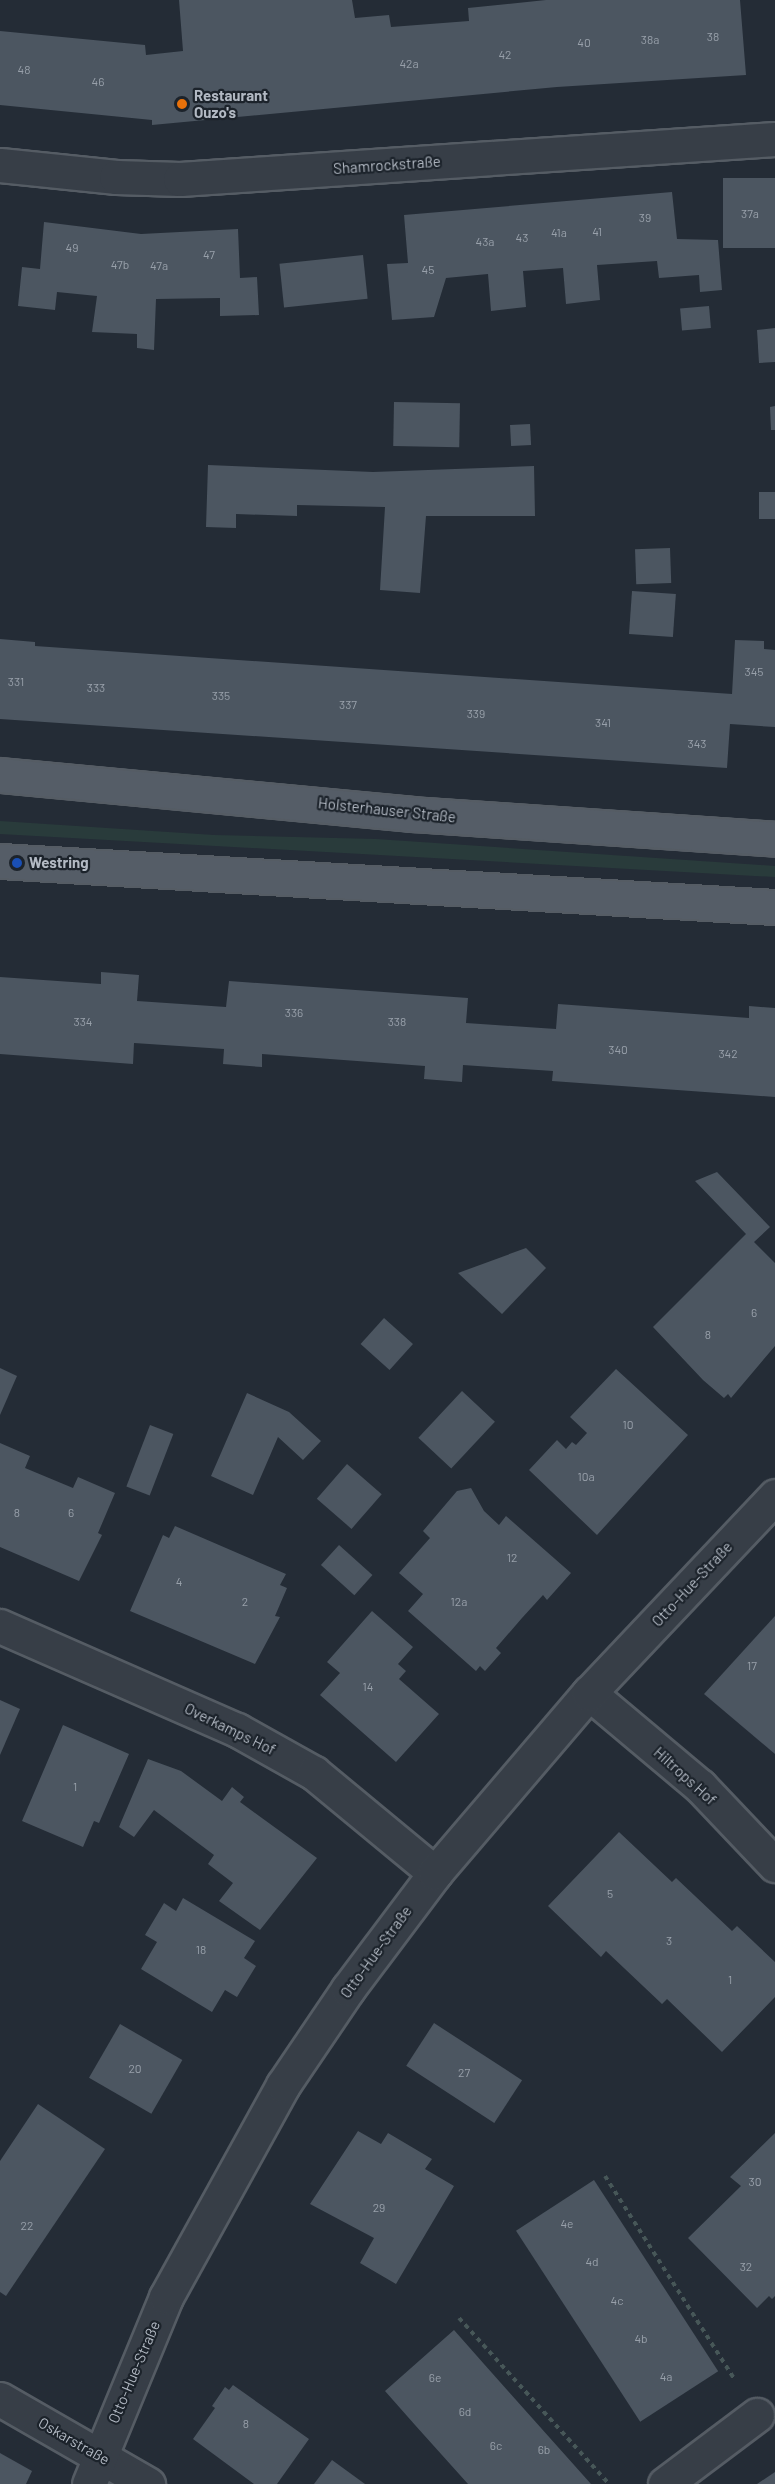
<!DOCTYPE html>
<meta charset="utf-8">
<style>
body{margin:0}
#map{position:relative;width:775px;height:2484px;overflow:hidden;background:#242c36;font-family:Barlow,sans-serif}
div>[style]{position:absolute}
.green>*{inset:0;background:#293b3b}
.building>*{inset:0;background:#4c5661;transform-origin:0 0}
.path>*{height:4px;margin-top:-2px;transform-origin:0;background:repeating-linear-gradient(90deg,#475758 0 4.5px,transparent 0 9px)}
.roads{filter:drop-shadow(2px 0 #555c64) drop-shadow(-2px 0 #555c64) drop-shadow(0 2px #555c64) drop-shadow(0 -2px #555c64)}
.minor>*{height:33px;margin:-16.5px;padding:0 16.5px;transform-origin:16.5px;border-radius:16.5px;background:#373e47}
.major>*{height:33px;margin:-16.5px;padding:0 16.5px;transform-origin:16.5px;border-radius:16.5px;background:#555d67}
.dots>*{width:16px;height:16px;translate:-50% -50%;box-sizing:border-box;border:3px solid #1c232b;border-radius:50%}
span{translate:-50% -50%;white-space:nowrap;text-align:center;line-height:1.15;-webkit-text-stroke:4.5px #1c232b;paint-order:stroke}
.number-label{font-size:12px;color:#98a0aa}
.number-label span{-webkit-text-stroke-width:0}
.poi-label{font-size:15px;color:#b2b9c3;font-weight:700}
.left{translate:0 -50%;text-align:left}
.street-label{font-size:15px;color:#b2b9c3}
</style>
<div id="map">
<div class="green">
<i style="clip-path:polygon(0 821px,214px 835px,376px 839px,775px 866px,775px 877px,0 834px)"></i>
</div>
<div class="building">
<i style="clip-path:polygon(179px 0,352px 0,355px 18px,389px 15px,391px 27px,469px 21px,468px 8px,546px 0,740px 0,746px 75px,557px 87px,152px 125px,152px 120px,0 105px,0 31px,145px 45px,146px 55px,183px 51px)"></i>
<i style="left:775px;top:178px;width:70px;height:52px;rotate:90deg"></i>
<i style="clip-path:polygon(672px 192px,677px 239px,718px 240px,722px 290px,700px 292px,699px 275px,659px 278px,657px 261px,597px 265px,600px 300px,566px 304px,563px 268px,523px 271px,526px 307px,491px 311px,488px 274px,446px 278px,434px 317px,392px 320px,387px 264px,408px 263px,404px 215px)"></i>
<i style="clip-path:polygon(44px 222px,141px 234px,238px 229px,240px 278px,257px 277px,259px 315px,220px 316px,220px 298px,156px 299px,154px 350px,137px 348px,137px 334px,92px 332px,97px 296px,57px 292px,55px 310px,18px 306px,22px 267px,40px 269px)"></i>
<i style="left:363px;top:255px;width:44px;height:84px;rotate:84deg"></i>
<i style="left:709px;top:306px;width:22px;height:29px;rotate:85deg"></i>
<i style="clip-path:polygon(775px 328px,775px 362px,759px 363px,757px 330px)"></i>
<i style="left:394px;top:402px;width:66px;height:44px;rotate:1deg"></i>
<i style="clip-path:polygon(775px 406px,775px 430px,771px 430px,770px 407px)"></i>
<i style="left:530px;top:424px;width:21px;height:20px;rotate:87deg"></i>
<i style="clip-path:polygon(208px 465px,373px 472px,534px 466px,535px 516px,426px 516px,420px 593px,380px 590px,385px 507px,297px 505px,297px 516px,236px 514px,236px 528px,206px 527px)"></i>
<i style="left:759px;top:492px;width:16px;height:27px"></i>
<i style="left:670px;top:548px;width:35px;height:35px;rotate:88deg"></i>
<i style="left:632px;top:591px;width:44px;height:43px;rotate:4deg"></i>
<i style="clip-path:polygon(0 639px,35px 642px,35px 646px,732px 694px,735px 640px,764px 641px,764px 649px,775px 650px,775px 727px,730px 724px,727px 768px,0 719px)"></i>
<i style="clip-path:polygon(101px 972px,139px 975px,137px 1001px,226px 1007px,229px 981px,468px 998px,466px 1023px,556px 1029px,558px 1004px,749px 1018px,749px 1006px,775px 1008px,775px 1097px,552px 1081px,553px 1071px,463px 1065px,462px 1082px,424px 1079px,425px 1066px,262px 1054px,262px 1067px,223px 1064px,224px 1049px,134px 1043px,133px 1064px,0 1054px,0 977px,101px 984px)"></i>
<i style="clip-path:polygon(717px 1172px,770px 1227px,754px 1242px,775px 1263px,775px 1346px,731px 1398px,728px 1394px,724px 1398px,703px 1380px,653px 1327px,746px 1234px,695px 1181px)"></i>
<i style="clip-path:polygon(526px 1248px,546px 1268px,502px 1314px,458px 1273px)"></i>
<i style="left:384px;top:1318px;width:39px;height:35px;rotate:42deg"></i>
<i style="clip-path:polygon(0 1368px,17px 1376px,0 1415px)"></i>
<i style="clip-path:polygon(616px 1369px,688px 1435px,597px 1535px,529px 1470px,557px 1440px,566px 1449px,572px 1442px,576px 1445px,587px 1433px,570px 1417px)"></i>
<i style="left:462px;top:1391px;width:45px;height:64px;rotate:43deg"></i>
<i style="clip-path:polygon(247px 1393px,289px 1412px,321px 1441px,303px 1460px,278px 1437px,253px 1495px,211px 1476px)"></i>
<i style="left:150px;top:1425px;width:25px;height:66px;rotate:21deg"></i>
<i style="clip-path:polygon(0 1443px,30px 1456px,25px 1468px,73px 1488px,78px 1477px,115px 1493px,98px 1533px,102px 1535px,79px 1581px,0 1547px)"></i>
<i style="left:347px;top:1464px;width:46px;height:46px;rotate:41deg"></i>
<i style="clip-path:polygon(471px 1488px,484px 1511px,499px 1525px,506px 1516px,571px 1573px,547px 1600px,543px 1595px,522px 1618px,496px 1648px,501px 1653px,485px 1671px,480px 1666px,476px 1671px,408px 1611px,423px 1594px,399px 1573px,430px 1538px,423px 1531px,457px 1491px)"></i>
<i style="clip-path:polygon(175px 1526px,286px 1574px,280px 1585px,287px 1588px,275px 1616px,280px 1617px,255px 1664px,130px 1611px,163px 1535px,169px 1538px)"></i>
<i style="left:339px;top:1545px;width:45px;height:27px;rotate:42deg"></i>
<i style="clip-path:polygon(372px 1611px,413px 1647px,398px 1664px,406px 1671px,399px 1679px,439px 1714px,396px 1762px,320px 1695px,340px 1673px,327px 1662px)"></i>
<i style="clip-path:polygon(775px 1616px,775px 1754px,704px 1694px)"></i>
<i style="clip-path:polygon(0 1700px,20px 1709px,0 1755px)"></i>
<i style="clip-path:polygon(63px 1725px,129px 1754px,99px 1823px,94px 1821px,83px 1847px,22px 1821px)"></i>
<i style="clip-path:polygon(148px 1759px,181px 1771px,222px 1801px,232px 1787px,244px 1797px,240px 1802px,317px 1858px,260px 1930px,219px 1901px,233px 1883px,208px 1864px,214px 1855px,154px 1810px,134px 1837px,119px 1827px)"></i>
<i style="clip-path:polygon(619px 1832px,672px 1882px,676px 1878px,732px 1931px,737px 1926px,775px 1962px,775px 1997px,722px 2052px,667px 1999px,662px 2004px,606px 1951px,601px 1957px,548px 1906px)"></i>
<i style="clip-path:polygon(183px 1898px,255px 1941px,244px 1958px,256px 1966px,237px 1997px,225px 1990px,212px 2012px,141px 1969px,157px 1942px,145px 1935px,164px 1903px,176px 1911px)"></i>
<i style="left:434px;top:2023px;width:105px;height:51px;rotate:33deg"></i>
<i style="left:120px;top:2024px;width:72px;height:62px;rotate:30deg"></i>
<i style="clip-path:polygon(38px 2104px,105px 2149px,6px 2296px,0 2292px,0 2161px)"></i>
<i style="clip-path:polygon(358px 2131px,381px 2144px,388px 2133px,432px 2159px,425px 2169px,454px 2186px,396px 2284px,360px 2263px,374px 2238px,310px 2204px)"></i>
<i style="clip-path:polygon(775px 2133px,775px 2296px,772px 2299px,769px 2296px,757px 2308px,688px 2238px,741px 2186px,730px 2177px)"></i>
<i style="left:594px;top:2180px;width:228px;height:93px;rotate:57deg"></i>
<i style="clip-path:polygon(454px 2330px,484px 2364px,591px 2484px,468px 2484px,415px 2425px,385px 2391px)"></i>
<i style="clip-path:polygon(233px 2385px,309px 2439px,277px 2484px,254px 2484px,193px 2439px,215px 2408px,212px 2406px,225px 2387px,229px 2390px)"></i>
<i style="clip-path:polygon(0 2453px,32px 2471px,26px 2484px,0 2484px)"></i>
<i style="clip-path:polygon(332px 2460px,365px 2484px,314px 2484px)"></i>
<i style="clip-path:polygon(775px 2472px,775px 2484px,757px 2484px)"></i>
</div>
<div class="path">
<i style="left:605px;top:2176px;width:242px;rotate:57.5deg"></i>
<i style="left:459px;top:2318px;width:224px;rotate:47.9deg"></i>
</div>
<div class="roads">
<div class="minor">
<i style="left:0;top:165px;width:117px;rotate:5.9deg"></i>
<i style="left:116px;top:177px;width:64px;rotate:1.8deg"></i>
<i style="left:180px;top:179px;width:596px;rotate:-3.85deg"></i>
<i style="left:0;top:1626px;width:259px;rotate:23.7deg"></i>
<i style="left:237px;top:1730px;width:88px;rotate:29.2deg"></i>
<i style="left:314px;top:1773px;width:157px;rotate:39.6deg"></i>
<i style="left:589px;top:1693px;width:145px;rotate:40deg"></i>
<i style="left:700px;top:1786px;width:109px;rotate:46.5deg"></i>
<i style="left:0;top:2399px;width:171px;rotate:29.9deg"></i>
<i style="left:89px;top:2484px;width:202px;rotate:-67.6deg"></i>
<i style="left:166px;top:2297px;width:242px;rotate:-61.1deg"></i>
<i style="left:283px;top:2085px;width:116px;rotate:-55.9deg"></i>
<i style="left:348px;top:1989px;width:145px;rotate:-53.1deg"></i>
<i style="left:435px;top:1873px;width:237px;rotate:-49.5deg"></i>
<i style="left:589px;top:1693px;width:271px;rotate:-46.6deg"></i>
<i style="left:665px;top:2484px;width:115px;rotate:-36.9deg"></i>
</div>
<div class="major">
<i style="left:0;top:775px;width:414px;rotate:5.4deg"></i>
<i style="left:412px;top:814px;width:364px;rotate:3.9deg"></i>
<i style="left:0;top:861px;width:776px;rotate:3.4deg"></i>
</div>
</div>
<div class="dots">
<i style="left:182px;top:104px;background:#e8710a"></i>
<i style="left:17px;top:863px;background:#1a4fb4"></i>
</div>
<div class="number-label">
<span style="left:713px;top:37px">38</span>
<span style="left:650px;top:40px">38a</span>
<span style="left:584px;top:43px">40</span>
<span style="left:505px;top:55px">42</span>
<span style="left:409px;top:64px">42a</span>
<span style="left:24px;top:70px">48</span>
<span style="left:98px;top:82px">46</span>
<span style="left:750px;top:214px">37a</span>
<span style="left:645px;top:218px">39</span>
<span style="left:597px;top:232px">41</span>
<span style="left:559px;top:233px">41a</span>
<span style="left:522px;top:238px">43</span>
<span style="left:485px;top:242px">43a</span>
<span style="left:72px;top:248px">49</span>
<span style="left:209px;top:255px">47</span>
<span style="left:120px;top:265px">47b</span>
<span style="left:159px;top:266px">47a</span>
<span style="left:428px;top:270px">45</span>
<span style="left:754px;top:672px">345</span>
<span style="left:16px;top:682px">331</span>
<span style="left:96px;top:688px">333</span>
<span style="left:221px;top:696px">335</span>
<span style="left:348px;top:705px">337</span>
<span style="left:476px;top:714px">339</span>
<span style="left:603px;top:723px">341</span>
<span style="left:697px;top:744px">343</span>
<span style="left:294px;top:1013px">336</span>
<span style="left:83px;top:1022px">334</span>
<span style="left:397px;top:1022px">338</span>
<span style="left:618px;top:1050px">340</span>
<span style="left:728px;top:1054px">342</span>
<span style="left:754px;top:1313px">6</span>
<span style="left:708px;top:1335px">8</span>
<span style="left:628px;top:1425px">10</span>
<span style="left:586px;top:1477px">10a</span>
<span style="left:17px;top:1513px">8</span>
<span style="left:71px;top:1513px">6</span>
<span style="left:512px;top:1558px">12</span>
<span style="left:179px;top:1582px">4</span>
<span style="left:245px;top:1602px">2</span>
<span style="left:459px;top:1602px">12a</span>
<span style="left:752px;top:1666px">17</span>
<span style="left:368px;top:1687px">14</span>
<span style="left:75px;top:1787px">1</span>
<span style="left:610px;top:1894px">5</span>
<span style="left:669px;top:1941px">3</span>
<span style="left:201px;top:1950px">18</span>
<span style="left:730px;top:1980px">1</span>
<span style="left:135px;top:2069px">20</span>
<span style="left:464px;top:2073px">27</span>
<span style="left:755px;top:2182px">30</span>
<span style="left:379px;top:2208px">29</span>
<span style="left:567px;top:2224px">4e</span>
<span style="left:27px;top:2226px">22</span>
<span style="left:592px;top:2262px">4d</span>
<span style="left:746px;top:2267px">32</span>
<span style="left:617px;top:2301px">4c</span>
<span style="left:641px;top:2339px">4b</span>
<span style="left:666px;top:2377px">4a</span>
<span style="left:435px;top:2378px">6e</span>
<span style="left:465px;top:2412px">6d</span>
<span style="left:246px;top:2424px">8</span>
<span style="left:496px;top:2446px">6c</span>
<span style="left:544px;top:2450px">6b</span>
</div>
<div class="poi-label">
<span class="left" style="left:194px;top:104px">Restaurant<br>Ouzo's</span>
<span class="left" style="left:29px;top:863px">Westring</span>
</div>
<div class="street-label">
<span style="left:387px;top:165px;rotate:-4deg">Shamrockstraße</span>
<span style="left:387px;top:810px;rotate:6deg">Holsterhauser Straße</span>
<span style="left:692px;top:1584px;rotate:-47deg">Otto-Hue-Straße</span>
<span style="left:230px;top:1729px;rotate:26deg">Overkamps Hof</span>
<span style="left:685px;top:1776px;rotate:42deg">Hiltrops Hof</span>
<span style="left:376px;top:1952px;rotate:-54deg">Otto-Hue-Straße</span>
<span style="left:134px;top:2372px;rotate:-67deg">Otto-Hue-Straße</span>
<span style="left:74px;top:2441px;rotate:30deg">Oskarstraße</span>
</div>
</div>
